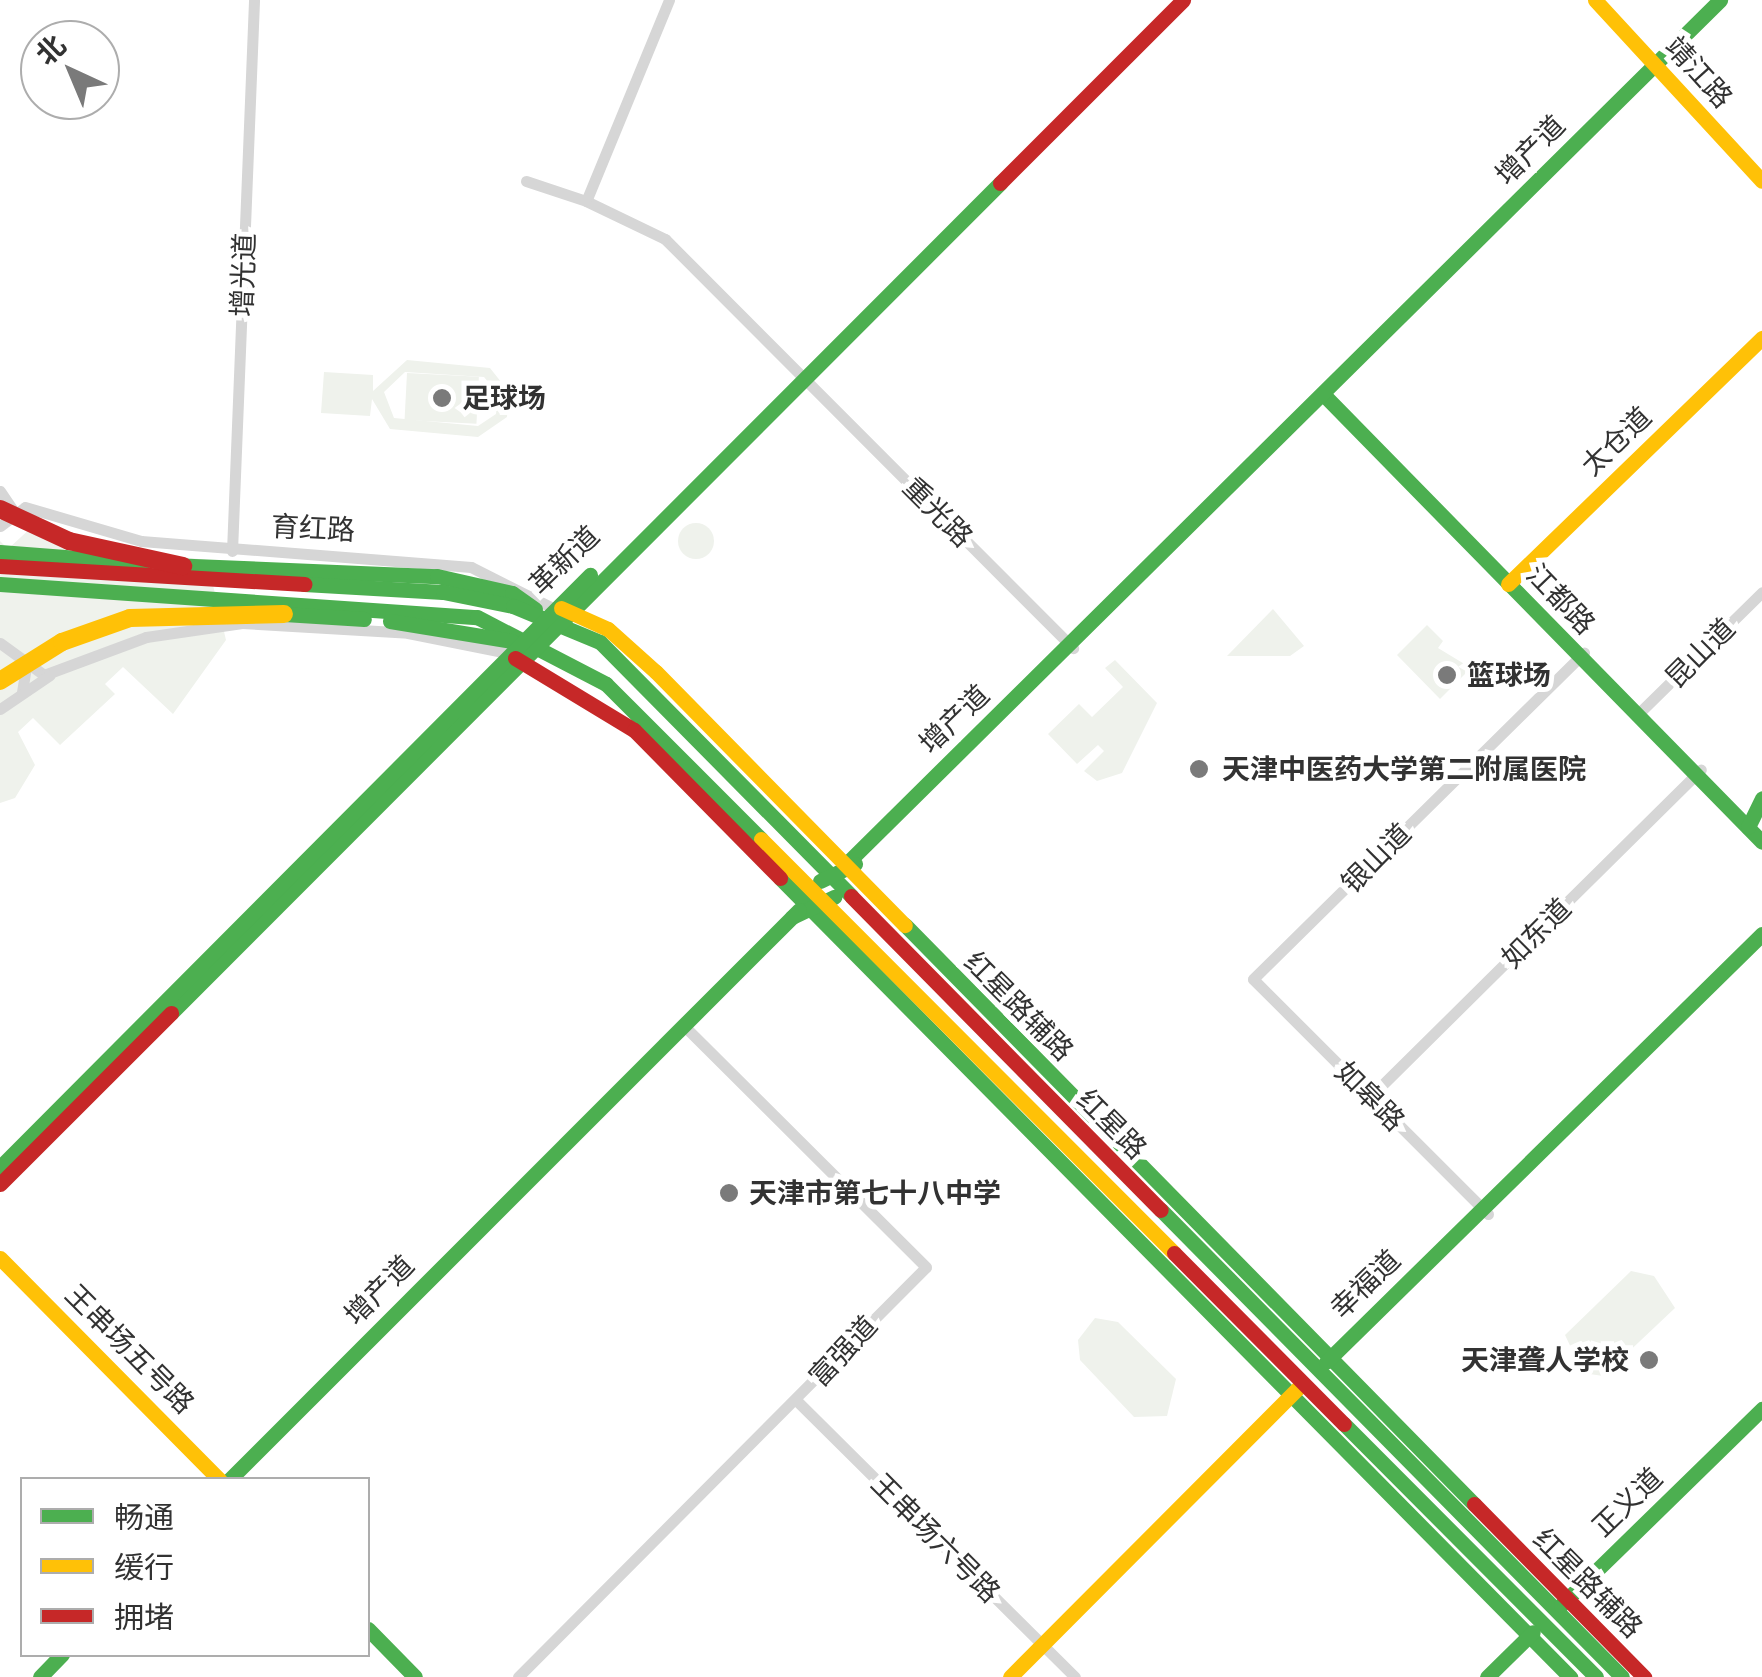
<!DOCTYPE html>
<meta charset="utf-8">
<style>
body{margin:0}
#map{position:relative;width:1762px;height:1677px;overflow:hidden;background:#fff;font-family:"Titillium Web","Noto Sans SC",sans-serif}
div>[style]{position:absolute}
.green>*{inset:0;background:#eff2ec;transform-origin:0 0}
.round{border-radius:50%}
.street>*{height:11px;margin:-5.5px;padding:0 5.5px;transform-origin:5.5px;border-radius:5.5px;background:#d6d6d6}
.fast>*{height:15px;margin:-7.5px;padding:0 7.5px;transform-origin:7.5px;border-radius:7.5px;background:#4caf50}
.slow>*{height:15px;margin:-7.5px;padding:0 7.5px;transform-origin:7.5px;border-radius:7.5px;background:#ffc107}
.jam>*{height:15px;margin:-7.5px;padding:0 7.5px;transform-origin:7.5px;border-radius:7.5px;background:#c62828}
.slow-bridge>*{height:18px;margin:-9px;padding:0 9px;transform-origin:9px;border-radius:9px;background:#ffc107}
.jam-bridge>*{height:18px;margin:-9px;padding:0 9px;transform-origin:9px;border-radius:9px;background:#c62828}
.dots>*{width:28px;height:28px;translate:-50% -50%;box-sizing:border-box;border:5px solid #fff;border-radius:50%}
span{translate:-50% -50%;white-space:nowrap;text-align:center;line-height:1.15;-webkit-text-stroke:10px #fff;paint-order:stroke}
.street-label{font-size:28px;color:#323232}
.poi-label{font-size:28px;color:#323232;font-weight:700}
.left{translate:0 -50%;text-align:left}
.right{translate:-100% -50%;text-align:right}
.legend{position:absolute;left:20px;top:1477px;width:350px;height:180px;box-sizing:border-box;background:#fff;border:2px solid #adadad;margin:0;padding:12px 18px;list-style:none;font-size:30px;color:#323232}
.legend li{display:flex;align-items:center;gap:20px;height:50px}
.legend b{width:50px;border:2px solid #adadad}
.north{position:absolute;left:20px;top:20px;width:100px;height:100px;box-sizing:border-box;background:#fff;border:2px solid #adadad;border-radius:50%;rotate:316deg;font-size:28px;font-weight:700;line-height:40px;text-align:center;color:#323232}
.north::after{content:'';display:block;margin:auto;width:35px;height:45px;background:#7a7a7a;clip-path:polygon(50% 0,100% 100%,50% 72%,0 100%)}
</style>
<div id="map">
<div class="green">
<i style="clip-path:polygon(evenodd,407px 360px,490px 368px,509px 392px,507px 417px,478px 437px,390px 429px,372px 399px,370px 416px,321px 413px,324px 372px,373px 375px,373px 391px,407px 360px,405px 372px,484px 377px,498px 394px,496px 414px,478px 426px,394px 418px,384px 392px,405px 372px)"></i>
<i style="left:407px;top:373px;width:72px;height:47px;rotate:3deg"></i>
<i class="round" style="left:678px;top:523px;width:36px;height:36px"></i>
<i style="clip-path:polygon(34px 525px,100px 547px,207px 560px,226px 640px,173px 714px,123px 667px,105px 684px,115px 694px,60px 745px,33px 718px,18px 732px,35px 765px,15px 798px,0 803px,0 541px,8px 549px)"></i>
<i style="clip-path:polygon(1273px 609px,1304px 646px,1290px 656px,1227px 656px)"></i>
<i style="clip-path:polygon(1427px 625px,1443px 641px,1438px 648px,1471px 668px,1440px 699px,1397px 655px)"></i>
<i style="clip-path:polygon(1115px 660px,1157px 703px,1122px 773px,1097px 781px,1084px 771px,1104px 751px,1098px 745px,1077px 764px,1048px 734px,1079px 704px,1092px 717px,1123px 687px,1105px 668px)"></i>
<i style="clip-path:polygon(1631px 1271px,1654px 1276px,1675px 1308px,1603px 1376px,1583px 1373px,1565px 1335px)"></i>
<i style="clip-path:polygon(1095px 1318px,1118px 1322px,1176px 1379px,1167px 1416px,1134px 1417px,1080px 1360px,1078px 1340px)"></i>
</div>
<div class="street">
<i style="left:669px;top:0;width:217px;rotate:112.4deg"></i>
<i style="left:586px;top:201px;width:88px;rotate:25.7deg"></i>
<i style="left:665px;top:239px;width:578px;rotate:45.07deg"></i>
<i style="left:526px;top:181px;width:63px;rotate:18.4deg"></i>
<i style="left:0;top:491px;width:29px;rotate:56deg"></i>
<i style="left:0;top:526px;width:31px;rotate:-37deg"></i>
<i style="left:25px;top:507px;width:121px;rotate:16.3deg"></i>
<i style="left:141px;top:541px;width:331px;rotate:4.5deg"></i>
<i style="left:471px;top:567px;width:103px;rotate:26.6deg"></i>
<i style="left:232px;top:551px;width:551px;rotate:-87.71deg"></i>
<i style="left:0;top:643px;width:54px;rotate:36deg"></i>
<i style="left:44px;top:675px;width:109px;rotate:-20.4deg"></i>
<i style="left:146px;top:637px;width:97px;rotate:-8.3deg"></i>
<i style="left:242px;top:623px;width:166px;rotate:3.4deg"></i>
<i style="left:408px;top:633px;width:111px;rotate:11.4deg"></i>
<i style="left:22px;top:692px;width:25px;rotate:-81deg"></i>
<i style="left:0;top:709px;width:60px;rotate:-34.2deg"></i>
<i style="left:1637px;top:715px;width:175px;rotate:-44.5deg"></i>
<i style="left:1371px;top:1096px;width:464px;rotate:-44.7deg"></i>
<i style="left:1488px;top:1214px;width:332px;rotate:-135deg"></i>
<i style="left:1253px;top:979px;width:465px;rotate:-44.6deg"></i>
<i style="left:796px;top:1400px;width:393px;rotate:44.8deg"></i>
<i style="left:518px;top:1677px;width:578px;rotate:-45.14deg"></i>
<i style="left:926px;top:1267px;width:343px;rotate:-135.1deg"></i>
</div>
<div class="fast">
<i style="left:1323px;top:394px;width:627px;rotate:45.58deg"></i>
<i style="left:0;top:552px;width:143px;rotate:4.4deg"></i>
<i style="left:169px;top:565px;width:268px;rotate:2.4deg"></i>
<i style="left:437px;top:576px;width:77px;rotate:12.8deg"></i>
<i style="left:512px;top:593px;width:28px;rotate:35deg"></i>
<i style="left:0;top:584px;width:478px;rotate:4deg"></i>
<i style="left:477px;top:617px;width:145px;rotate:27.4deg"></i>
<i style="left:606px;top:684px;width:219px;rotate:45deg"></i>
<i style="left:304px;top:584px;width:139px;rotate:3.3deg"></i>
<i style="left:443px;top:592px;width:71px;rotate:11.3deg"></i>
<i style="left:513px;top:606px;width:94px;rotate:22.5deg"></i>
<i style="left:600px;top:642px;width:357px;rotate:45.3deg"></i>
<i style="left:284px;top:614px;width:80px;rotate:3.6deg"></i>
<i style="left:390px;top:621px;width:124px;rotate:9.3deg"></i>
<i style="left:1748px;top:827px;width:32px;rotate:-64deg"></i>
<i style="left:844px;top:866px;width:1232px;rotate:-44.67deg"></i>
<i style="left:780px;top:878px;width:1124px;rotate:45.32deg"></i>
<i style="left:820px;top:881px;width:39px;rotate:-26deg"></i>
<i style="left:792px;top:917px;width:47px;rotate:-25.5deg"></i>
<i style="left:905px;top:925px;width:812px;rotate:45.5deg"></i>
<i style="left:171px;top:1013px;width:1173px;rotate:-45.03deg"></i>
<i style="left:0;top:1167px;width:836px;rotate:-45.1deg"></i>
<i style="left:1161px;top:1210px;width:656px;rotate:45.37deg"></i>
<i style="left:1326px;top:1362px;width:611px;rotate:-44.47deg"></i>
<i style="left:1344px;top:1424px;width:357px;rotate:45.1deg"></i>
<i style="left:229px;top:1480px;width:806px;rotate:-45deg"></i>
<i style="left:1561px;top:1605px;width:281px;rotate:-44.3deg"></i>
<i style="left:368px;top:1629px;width:67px;rotate:45.6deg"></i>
<i style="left:40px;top:1677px;width:32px;rotate:-46deg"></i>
<i style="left:1487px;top:1677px;width:64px;rotate:-44.4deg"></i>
</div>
<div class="slow">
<i style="left:1595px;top:0;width:246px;rotate:47.3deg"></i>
<i style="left:1508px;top:584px;width:354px;rotate:-44.1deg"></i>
<i style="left:561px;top:608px;width:51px;rotate:24.1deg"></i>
<i style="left:608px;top:629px;width:64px;rotate:41.9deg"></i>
<i style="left:656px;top:672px;width:355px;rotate:45.5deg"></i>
<i style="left:761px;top:839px;width:585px;rotate:45.07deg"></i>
<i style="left:0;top:1258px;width:313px;rotate:45.3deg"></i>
<i style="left:1010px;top:1677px;width:408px;rotate:-45.1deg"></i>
</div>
<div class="jam">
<i style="left:1000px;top:183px;width:259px;rotate:-45deg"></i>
<i style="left:0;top:566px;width:305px;rotate:3.4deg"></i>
<i style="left:515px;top:658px;width:139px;rotate:31.2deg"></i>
<i style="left:634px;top:730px;width:208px;rotate:45.4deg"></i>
<i style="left:851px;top:896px;width:441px;rotate:45.4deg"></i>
<i style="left:0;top:1184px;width:242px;rotate:-45deg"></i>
<i style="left:1174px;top:1253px;width:241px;rotate:45.2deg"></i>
<i style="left:1474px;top:1504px;width:243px;rotate:45.5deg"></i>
</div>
<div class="slow-bridge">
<i style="left:0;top:681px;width:73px;rotate:-32.2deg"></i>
<i style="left:62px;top:642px;width:72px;rotate:-19.4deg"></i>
<i style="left:130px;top:618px;width:154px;rotate:-1.5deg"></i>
</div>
<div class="jam-bridge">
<i style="left:0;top:509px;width:76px;rotate:24.9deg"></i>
<i style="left:69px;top:541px;width:117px;rotate:12.4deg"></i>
</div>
<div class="dots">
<i style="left:442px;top:398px;background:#7a7a7a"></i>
<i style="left:1447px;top:675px;background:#7a7a7a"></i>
<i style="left:1199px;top:769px;background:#7a7a7a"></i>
<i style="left:729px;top:1193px;background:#7a7a7a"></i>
<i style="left:1649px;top:1360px;background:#7a7a7a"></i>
</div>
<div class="street-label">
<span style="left:1699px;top:72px;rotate:48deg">靖江路</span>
<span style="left:1530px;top:150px;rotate:-45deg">增产道</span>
<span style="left:243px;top:275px;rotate:-88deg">增光道</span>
<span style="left:1616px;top:441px;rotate:-44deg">太仓道</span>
<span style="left:938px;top:512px;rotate:45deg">重光路</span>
<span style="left:313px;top:528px;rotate:3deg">育红路</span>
<span style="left:564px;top:560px;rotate:-44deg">革新道</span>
<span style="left:1561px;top:599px;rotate:46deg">江都路</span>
<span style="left:1700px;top:653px;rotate:-45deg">昆山道</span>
<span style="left:954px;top:719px;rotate:-44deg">增产道</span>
<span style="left:1376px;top:858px;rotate:-45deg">银山道</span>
<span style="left:1536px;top:933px;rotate:-45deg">如东道</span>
<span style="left:1019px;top:1006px;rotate:45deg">红星路辅路</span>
<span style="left:1370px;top:1096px;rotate:45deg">如皋路</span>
<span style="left:1112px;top:1124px;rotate:45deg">红星路</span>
<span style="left:1365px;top:1284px;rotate:-44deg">幸福道</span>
<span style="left:379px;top:1290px;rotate:-45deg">增产道</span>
<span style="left:130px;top:1349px;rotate:45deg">王串场五号路</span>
<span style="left:843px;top:1351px;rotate:-47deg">富强道</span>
<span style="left:1627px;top:1502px;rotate:-44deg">正义道</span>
<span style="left:936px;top:1538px;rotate:45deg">王串场六号路</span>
<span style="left:1588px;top:1583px;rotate:45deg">红星路辅路</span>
</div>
<div class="poi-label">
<span class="left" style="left:462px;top:398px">足球场</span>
<span class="left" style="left:1467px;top:675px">篮球场</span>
<span class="left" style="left:1222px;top:769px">天津中医药大学第二附属医院</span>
<span class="left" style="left:749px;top:1193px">天津市第七十八中学</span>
<span class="right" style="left:1629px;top:1360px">天津聋人学校</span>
</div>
<ul class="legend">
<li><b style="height:12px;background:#4caf50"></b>畅通</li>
<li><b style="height:12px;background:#ffc107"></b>缓行</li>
<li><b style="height:12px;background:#c62828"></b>拥堵</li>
</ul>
<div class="north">北</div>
</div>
